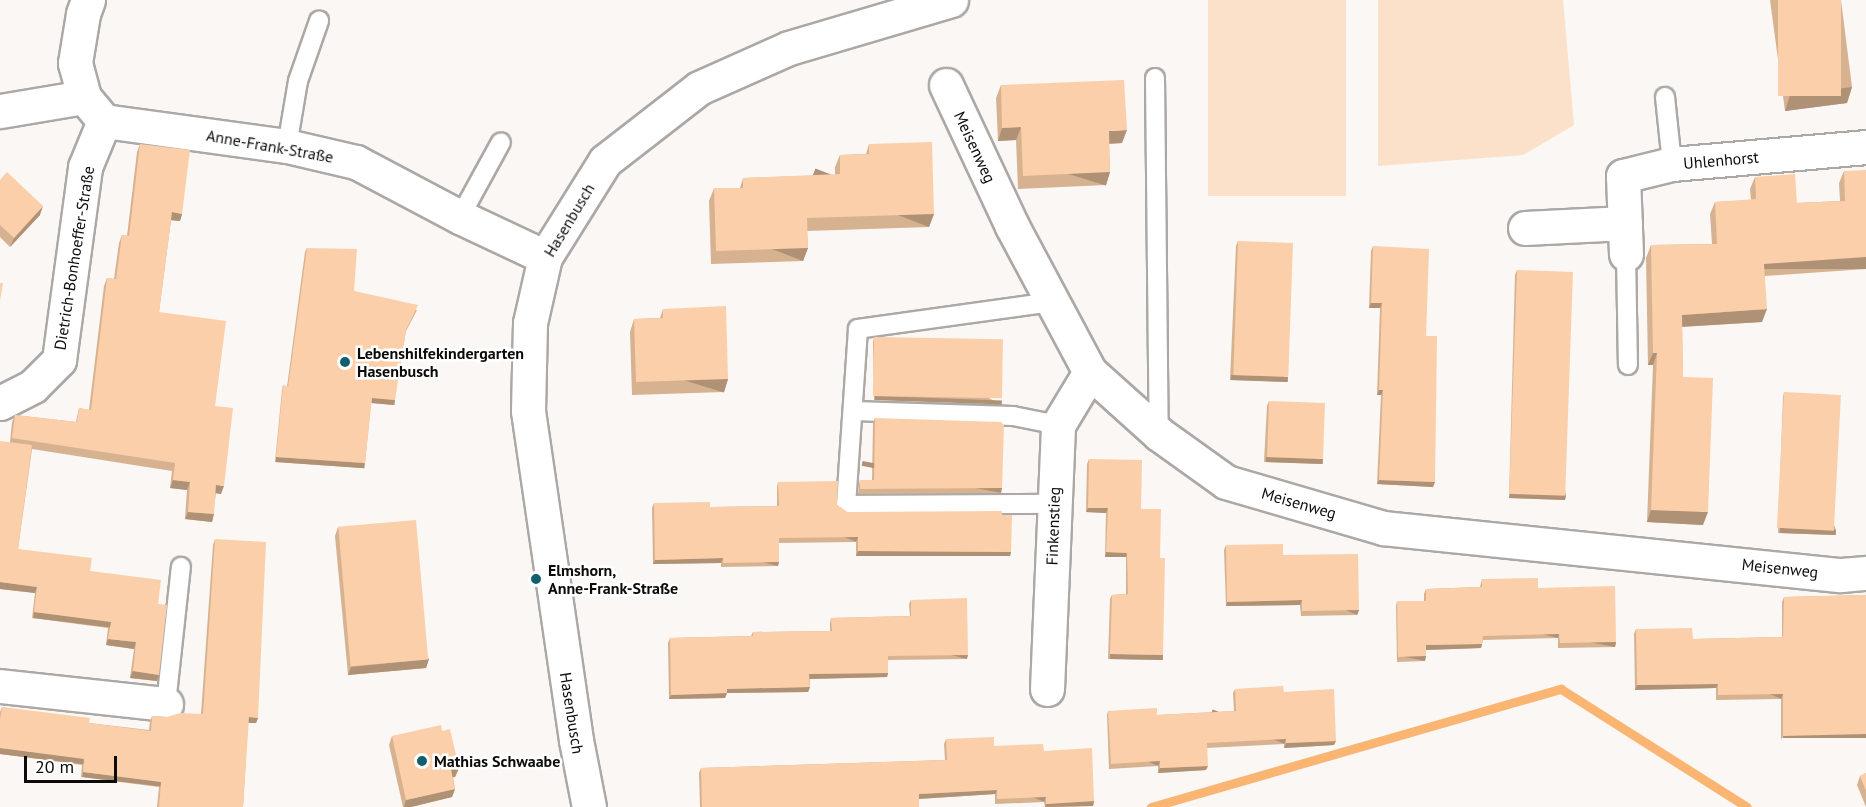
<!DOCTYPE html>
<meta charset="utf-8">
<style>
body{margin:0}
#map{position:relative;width:1866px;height:807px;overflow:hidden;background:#faf7f4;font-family:"PT Sans",sans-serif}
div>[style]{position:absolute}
.green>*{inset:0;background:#fbe1ca;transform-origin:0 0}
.stream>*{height:9px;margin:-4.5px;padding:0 4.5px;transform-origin:4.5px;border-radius:4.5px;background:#fab572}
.roads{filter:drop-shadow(2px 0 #aba8a5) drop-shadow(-2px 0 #aba8a5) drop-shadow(0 2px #aba8a5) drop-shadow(0 -2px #aba8a5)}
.service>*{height:18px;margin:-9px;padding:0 9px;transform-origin:9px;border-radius:9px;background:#fff}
.minor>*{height:33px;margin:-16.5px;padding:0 16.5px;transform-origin:16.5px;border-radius:16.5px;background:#fff}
.secondary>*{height:33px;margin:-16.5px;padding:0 16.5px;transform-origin:16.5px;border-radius:16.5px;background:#fff}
.wall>*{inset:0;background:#d7b291}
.shaded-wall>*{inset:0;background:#af9176;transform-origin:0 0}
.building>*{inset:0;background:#facfa9;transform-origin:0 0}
.dots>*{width:16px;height:16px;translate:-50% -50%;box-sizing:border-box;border:3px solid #fff;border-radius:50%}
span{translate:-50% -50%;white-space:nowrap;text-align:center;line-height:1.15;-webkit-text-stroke:5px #fff;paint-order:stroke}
.street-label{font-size:16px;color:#0c0b0a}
.poi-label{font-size:16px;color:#0c0b0a;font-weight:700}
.left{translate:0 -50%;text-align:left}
.scale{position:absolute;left:24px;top:756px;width:93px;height:27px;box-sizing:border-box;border:3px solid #0c0b0a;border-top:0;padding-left:8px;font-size:18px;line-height:21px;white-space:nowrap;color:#0c0b0a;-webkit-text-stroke:4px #fff;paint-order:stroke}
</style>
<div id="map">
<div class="green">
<i style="left:1208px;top:0;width:138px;height:196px"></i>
<i style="clip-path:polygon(1378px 0,1563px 0,1574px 125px,1523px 155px,1378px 166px)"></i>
</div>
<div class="stream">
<i style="left:1151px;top:807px;width:427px;rotate:-16.1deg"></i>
<i style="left:1561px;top:689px;width:220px;rotate:32.4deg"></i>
</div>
<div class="roads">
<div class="service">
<i style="left:1155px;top:78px;width:356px;rotate:89.4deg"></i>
<i style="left:1665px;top:97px;width:67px;rotate:84deg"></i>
<i style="left:287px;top:146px;width:66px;rotate:-80.4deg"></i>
<i style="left:298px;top:81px;width:64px;rotate:-70.7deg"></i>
<i style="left:460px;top:217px;width:85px;rotate:-61.3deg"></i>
<i style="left:1626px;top:254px;width:111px;rotate:89deg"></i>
<i style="left:1052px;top:302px;width:196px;rotate:172.1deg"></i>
<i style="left:858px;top:329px;width:176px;rotate:93.9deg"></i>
<i style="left:846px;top:505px;width:208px;rotate:-0.3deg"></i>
<i style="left:853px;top:411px;width:160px;rotate:1.8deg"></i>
<i style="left:1013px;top:416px;width:46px;rotate:11.3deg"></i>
<i style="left:166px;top:704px;width:138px;rotate:-83.8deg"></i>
</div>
<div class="minor">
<i style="left:88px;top:0;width:15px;rotate:110deg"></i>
<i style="left:83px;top:14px;width:50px;rotate:99.3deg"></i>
<i style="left:75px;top:63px;width:35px;rotate:75deg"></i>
<i style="left:84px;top:97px;width:31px;rotate:50deg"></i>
<i style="left:104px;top:121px;width:185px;rotate:7.8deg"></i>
<i style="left:287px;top:146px;width:71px;rotate:13.1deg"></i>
<i style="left:356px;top:162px;width:118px;rotate:27.9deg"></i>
<i style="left:460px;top:217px;width:94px;rotate:25.2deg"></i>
<i style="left:946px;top:85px;width:156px;rotate:64.9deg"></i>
<i style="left:1012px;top:226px;width:166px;rotate:61.9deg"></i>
<i style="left:1090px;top:372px;width:93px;rotate:41.9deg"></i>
<i style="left:1159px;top:434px;width:82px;rotate:35.6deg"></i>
<i style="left:1226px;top:482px;width:164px;rotate:16.3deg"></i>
<i style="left:1383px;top:528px;width:460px;rotate:5.9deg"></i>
<i style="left:1841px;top:575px;width:25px;rotate:-5deg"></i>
<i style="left:0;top:111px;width:85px;rotate:-9.5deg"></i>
<i style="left:1525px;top:228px;width:100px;rotate:-2.9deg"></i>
<i style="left:1626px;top:254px;width:78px;rotate:-92.2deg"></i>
<i style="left:1623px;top:176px;width:50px;rotate:-13.8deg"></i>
<i style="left:1672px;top:164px;width:195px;rotate:-5deg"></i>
<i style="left:0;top:403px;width:37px;rotate:-27deg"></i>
<i style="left:33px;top:386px;width:37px;rotate:-45deg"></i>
<i style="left:59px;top:360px;width:195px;rotate:-82.3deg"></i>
<i style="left:85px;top:167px;width:50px;rotate:-67.6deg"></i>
<i style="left:0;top:686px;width:167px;rotate:6.2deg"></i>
<i style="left:1047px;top:689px;width:264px;rotate:-87.6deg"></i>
<i style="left:1058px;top:425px;width:62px;rotate:-58.9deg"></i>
</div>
<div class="secondary">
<i style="left:589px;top:807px;width:68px;rotate:-101deg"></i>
<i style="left:576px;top:740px;width:332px;rotate:-98.3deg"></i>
<i style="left:528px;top:411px;width:88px;rotate:-88.7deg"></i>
<i style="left:530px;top:323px;width:68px;rotate:-77.2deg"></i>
<i style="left:545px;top:257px;width:113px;rotate:-58deg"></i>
<i style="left:605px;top:161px;width:119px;rotate:-37.8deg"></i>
<i style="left:699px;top:88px;width:98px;rotate:-24deg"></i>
<i style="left:789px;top:48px;width:169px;rotate:-16.5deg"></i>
</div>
</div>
<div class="wall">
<i style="clip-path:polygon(1770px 0,1841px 0,1852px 87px,1847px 103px,1785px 111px)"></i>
<i style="clip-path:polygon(1001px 85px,1122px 143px,1109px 144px,1110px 172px,1106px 185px,1018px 189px,1016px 140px,998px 141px,996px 98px)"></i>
<i style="clip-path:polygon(140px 144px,182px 214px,180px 221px,171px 220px,159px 312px,215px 406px,221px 494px,216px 493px,212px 522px,185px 519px,187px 490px,170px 488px,172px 471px,32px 449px,18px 549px,90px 571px,158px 604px,159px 675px,157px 681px,130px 678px,134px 649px,106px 645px,108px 628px,32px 618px,35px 593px,0 589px,10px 442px,12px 422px,15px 415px,76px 422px,79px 408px,89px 410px,104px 286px,107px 278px,114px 279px,119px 243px,122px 235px,127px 236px,137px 152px)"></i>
<i style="clip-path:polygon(869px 144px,934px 214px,929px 227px,807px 231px,808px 248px,803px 261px,711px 264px,709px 201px,714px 188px,740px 188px,743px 178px,835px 175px,835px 167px,840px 155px,866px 154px)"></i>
<i style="clip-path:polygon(1844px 171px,1866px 269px,1765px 276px,1762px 322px,1682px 327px,1683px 377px,1703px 525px,1647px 522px,1653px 365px,1648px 365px,1646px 258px,1651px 245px,1712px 244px,1710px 214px,1715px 202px,1751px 200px,1750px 189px,1755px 177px,1797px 203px,1840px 201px,1839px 183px)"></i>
<i style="clip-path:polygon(0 180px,40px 215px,10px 247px,0 237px)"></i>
<i style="clip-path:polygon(1238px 241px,1286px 382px,1230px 380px,1236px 246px)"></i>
<i style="clip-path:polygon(1373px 246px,1426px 336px,1433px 487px,1377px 484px,1381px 395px,1377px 395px,1380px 308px,1369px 308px,1371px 251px)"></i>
<i style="clip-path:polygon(307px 248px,354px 291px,417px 310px,406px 331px,393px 405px,371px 403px,365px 463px,363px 468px,275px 462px,282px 390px,283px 385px,287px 387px,305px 252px)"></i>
<i style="clip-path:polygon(1517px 270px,1566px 495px,1565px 500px,1509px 498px,1515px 275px)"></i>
<i style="clip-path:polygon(663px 309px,728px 379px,724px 392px,632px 395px,630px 332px,634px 319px,660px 318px)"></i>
<i style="clip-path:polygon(874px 337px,1000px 404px,874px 400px,873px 342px)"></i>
<i style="clip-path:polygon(1784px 392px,1836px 530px,1834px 535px,1778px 533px,1783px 397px)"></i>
<i style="clip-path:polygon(1269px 401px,1321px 464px,1264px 462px,1267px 406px)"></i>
<i style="clip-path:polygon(875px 418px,1001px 493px,858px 494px,859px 485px,860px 480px,872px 480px,873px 423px)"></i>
<i style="clip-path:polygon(1089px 459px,1141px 509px,1160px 558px,1161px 660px,1108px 659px,1110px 599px,1112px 595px,1126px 594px,1126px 557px,1105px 557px,1106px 513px,1086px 512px,1087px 464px)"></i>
<i style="clip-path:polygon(778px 482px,837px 505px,847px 512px,1002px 515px,1011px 552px,1010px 556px,856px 556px,856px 542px,779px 543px,778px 566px,721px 567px,721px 563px,653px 564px,652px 508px,654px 503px,710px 507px,777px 506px,777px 487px)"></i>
<i style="clip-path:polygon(338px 527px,429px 659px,426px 668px,348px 675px,335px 536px)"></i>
<i style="clip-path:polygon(215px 539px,258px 718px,256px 723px,248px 723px,243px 807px,157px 807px,159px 787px,81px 777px,82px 765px,0 754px,0 712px,2px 707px,89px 723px,149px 730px,150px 721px,152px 716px,167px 717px,201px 714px,213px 545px)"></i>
<i style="clip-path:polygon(1226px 545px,1283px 555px,1359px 610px,1357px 615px,1301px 616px,1300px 605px,1226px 606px,1224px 550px)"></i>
<i style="clip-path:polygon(1482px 579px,1538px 588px,1616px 642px,1615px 647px,1558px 648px,1558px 638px,1483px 640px,1481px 648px,1426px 650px,1425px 661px,1397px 662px,1396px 606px,1397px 601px,1424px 601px,1424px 594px,1426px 589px,1480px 587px)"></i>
<i style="clip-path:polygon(1866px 595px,1781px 740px,1781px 699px,1716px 700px,1716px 688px,1635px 690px,1634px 634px,1636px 629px,1693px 639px,1782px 637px,1782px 602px,1784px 597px)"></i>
<i style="clip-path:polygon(911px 600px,967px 659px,888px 660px,888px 673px,887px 677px,810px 679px,810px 687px,808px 692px,727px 693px,725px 698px,669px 699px,668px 643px,670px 638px,751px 636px,753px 632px,830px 631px,830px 623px,831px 618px,910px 616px,909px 604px)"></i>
<i style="clip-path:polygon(1235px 689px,1284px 692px,1334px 745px,1284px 748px,1284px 744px,1207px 748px,1206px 770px,1158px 773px,1158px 766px,1109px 769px,1107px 715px,1108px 711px,1157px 715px,1234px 711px,1233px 693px)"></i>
<i style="clip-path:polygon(442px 731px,459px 768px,455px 777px,453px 777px,455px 789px,452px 797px,411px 807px,403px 807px,389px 745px,392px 736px)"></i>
<i style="clip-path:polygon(946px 739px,994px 746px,1044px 751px,1094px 801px,1093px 806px,1045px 807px,1044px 802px,995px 804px,995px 794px,919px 799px,919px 807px,700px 807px,699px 773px,701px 768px,945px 760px,944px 744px)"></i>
<i style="clip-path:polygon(1866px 773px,1866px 807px,1857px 785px,1860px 776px)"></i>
</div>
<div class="shaded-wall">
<i style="clip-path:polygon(1852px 87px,1847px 103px,1785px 111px,1790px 95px)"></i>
<i style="clip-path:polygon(1021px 127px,1016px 140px,998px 141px,1002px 128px)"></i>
<i style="clip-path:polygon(1127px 130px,1122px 143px,1104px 144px,1109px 131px)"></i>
<i style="left:1110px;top:172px;width:14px;height:87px;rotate:107deg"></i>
<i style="clip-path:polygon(43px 206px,40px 215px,10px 247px,14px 238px)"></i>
<i style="clip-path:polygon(172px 212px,182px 214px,180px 221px,169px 220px)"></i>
<i style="left:934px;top:214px;width:14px;height:127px;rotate:111deg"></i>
<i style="left:808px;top:248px;width:14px;height:92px;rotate:111deg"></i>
<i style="left:1866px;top:257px;width:12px;height:102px;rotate:90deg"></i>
<i style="clip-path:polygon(1371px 303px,1382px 303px,1380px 308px,1369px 308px)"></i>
<i style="clip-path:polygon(1767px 309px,1762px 322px,1677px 327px,1682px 315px)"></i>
<i style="clip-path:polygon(1653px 353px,1657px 353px,1653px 365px,1648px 365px)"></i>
<i style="left:1231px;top:375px;width:57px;height:5px;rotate:2deg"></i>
<i style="left:728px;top:379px;width:14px;height:92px;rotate:107deg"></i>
<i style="clip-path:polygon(1379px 390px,1383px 390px,1381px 395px,1377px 395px)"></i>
<i style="left:875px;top:396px;width:127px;height:4px;rotate:2deg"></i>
<i style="left:372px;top:398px;width:23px;height:5px;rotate:5deg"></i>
<i style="left:276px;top:457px;width:89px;height:5px;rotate:4deg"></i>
<i style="left:1266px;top:457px;width:57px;height:5px;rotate:2deg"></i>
<i style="clip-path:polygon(173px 480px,190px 482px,187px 490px,170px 488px)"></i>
<i style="clip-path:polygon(1379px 480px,1435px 482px,1433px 487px,1377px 484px)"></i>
<i style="clip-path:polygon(216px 485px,224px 486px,221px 494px,214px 493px)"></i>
<i style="left:1002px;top:488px;width:5px;height:142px;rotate:101deg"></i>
<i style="clip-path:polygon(1510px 494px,1566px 495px,1565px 500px,1509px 498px)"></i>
<i style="clip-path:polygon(1088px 508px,1108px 508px,1106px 513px,1086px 512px)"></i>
<i style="clip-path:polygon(1651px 510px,1708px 512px,1703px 525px,1647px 522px)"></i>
<i style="clip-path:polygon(188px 512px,214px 514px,212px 522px,185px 519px)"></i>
<i style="left:1780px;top:528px;width:56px;height:5px;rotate:2deg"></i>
<i style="left:858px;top:537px;width:5px;height:79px;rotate:112deg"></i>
<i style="clip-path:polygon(858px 551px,1011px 552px,1010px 556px,856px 556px)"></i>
<i style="clip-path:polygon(1106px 552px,1127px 553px,1126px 557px,1105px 557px)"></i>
<i style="clip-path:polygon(723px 558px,721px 563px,653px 564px,655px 560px)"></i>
<i style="left:779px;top:562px;width:4px;height:56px;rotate:104deg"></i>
<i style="clip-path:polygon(0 582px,37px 587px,35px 593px,0 589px)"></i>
<i style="clip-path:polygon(1302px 600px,1300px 605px,1226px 606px,1227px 602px)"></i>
<i style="left:1359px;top:610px;width:5px;height:57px;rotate:112deg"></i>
<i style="left:34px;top:612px;width:78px;height:6px;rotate:7deg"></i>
<i style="left:1559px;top:634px;width:4px;height:76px;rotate:104deg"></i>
<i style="clip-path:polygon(108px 639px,136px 642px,134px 649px,106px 645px)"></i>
<i style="left:1616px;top:642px;width:5px;height:56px;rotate:101deg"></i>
<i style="clip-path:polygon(1482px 644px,1481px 648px,1425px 650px,1426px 645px)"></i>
<i style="left:1110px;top:654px;width:53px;height:5px;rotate:1deg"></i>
<i style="left:968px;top:655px;width:4px;height:80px;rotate:104deg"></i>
<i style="left:1426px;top:656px;width:5px;height:28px;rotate:101deg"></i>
<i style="clip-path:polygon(429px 659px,426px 668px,348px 675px,351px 667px)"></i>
<i style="clip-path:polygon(133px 671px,159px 675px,157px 681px,130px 678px)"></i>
<i style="clip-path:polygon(888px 673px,887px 677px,808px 679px,809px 674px)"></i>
<i style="clip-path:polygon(1718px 684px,1716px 688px,1635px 690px,1637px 685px)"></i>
<i style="clip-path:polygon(810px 687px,808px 692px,725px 693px,727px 689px)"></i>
<i style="clip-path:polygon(727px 693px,725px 698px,669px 699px,671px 695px)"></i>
<i style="left:1783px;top:694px;width:5px;height:65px;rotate:112deg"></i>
<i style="clip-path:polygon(249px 717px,258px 718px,256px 723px,247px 723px)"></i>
<i style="left:1866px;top:734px;width:4px;height:83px;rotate:90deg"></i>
<i style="left:1286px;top:739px;width:5px;height:79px;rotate:112deg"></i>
<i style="clip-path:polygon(1336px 741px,1334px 745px,1284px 748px,1286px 743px)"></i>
<i style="left:0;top:748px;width:85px;height:6px;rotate:7deg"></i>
<i style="left:1160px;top:761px;width:5px;height:49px;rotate:112deg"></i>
<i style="clip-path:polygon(1208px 766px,1206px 770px,1158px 773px,1160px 768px)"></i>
<i style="clip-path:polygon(459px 768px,455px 777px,448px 778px,451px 769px)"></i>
<i style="left:83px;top:772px;width:79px;height:5px;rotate:7deg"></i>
<i style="clip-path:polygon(455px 789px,452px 797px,411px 807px,404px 807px,406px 800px)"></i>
<i style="clip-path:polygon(997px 790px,995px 794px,917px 799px,919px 794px)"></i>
<i style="left:1046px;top:797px;width:5px;height:49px;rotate:112deg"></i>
<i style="clip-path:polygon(1094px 801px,1093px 806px,1045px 807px,1046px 804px)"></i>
</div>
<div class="building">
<i style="left:1778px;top:0;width:63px;height:96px"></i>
<i style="clip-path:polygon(1124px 80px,1127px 130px,1109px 131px,1110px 172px,1023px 176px,1021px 127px,1002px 128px,1001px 85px)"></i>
<i style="clip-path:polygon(932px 142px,934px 214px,807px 218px,808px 248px,716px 251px,714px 188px,743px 188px,743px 178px,840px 174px,840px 155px,869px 154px,869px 144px)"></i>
<i style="clip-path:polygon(140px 144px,190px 150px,182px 214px,172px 212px,159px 312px,226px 321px,215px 406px,233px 408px,224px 486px,216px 485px,214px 514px,188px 512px,190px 482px,173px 480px,175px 463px,12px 438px,15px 415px,77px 422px,79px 408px,91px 410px,107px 278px,116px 279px,122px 235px,129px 236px)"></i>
<i style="clip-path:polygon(1866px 170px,1866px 257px,1764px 264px,1767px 309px,1682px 315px,1683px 377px,1713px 378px,1708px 512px,1651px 510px,1657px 353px,1653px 353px,1651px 245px,1717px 244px,1715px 202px,1756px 199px,1755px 177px,1795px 174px,1797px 203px,1845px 201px,1844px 171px)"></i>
<i style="clip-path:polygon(7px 172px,43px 206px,14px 238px,0 225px,0 180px)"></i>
<i style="left:1238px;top:241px;width:55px;height:134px;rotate:2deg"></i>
<i style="clip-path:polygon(1373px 246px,1429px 249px,1426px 336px,1437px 336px,1435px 482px,1379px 480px,1383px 390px,1379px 390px,1382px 303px,1371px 303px)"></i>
<i style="clip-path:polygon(307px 248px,357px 249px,354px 291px,418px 305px,406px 330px,395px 400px,372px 398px,365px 463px,276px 457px,283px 385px,288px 387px)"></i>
<i style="left:1517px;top:270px;width:56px;height:224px;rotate:2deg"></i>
<i style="clip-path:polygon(0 283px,3px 283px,0 301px)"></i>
<i style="clip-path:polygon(726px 306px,728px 379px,636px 382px,634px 319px,663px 318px,663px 309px)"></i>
<i style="left:874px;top:337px;width:129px;height:59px;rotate:1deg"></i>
<i style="left:1784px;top:392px;width:57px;height:136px;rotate:3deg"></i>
<i style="left:1269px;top:401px;width:56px;height:56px;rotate:2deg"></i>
<i style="clip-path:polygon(875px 418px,1001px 422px,1004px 425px,1002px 488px,860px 489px,860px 480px,874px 480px)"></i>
<i style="clip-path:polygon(0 441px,32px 445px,18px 549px,92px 558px,90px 571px,161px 580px,158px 604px,167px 605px,159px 675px,133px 671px,136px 642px,108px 639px,111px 622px,34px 612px,37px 587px,0 582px)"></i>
<i style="clip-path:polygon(1089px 459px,1142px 460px,1141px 509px,1161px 509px,1160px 558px,1165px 558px,1163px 655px,1110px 654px,1112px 595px,1128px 594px,1127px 553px,1106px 552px,1108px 508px,1088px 508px)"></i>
<i style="clip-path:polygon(838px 481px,837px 505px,847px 512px,1002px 511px,1002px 515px,1012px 515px,1011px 552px,858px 551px,858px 537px,779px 538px,779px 562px,723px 563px,723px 558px,655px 560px,654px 503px,710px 502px,710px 507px,779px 506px,778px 482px)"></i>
<i style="left:416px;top:520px;width:140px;height:78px;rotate:85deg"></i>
<i style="clip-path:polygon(215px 539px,266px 542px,258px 718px,249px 717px,243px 807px,159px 807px,161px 782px,83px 772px,84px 759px,0 748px,0 719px,2px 707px,90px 718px,89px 723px,151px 731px,152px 716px,167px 717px,180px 713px,203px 714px)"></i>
<i style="clip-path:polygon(1283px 544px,1283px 555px,1358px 554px,1359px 610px,1302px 611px,1302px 600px,1227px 602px,1226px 545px)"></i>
<i style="clip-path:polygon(1538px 578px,1538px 588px,1615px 586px,1616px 642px,1560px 643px,1559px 634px,1483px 636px,1482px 644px,1426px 645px,1426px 656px,1398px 657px,1397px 601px,1426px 601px,1426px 589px,1482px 587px,1482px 579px)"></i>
<i style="clip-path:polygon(1866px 595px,1866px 734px,1783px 736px,1783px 694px,1718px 695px,1718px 684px,1637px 685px,1636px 629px,1692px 628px,1693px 639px,1783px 637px,1784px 597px)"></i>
<i style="clip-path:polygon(967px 598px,968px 655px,888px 656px,888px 673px,809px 674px,810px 687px,727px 689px,727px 693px,671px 695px,670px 638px,753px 636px,753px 632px,832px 631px,831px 618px,911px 616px,911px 600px)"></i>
<i style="clip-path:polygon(1283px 686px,1284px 692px,1334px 689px,1336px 741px,1286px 743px,1286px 739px,1207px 743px,1208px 766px,1160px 768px,1160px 761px,1111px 764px,1108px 711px,1157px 708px,1157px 715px,1236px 711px,1235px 689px)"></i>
<i style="clip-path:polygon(441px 725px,442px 731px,450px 729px,459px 768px,451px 769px,455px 789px,406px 800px,392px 736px)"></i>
<i style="clip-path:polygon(994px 737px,994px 746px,1043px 744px,1044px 751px,1092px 748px,1094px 801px,1046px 804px,1046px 797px,997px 799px,997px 790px,919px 794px,919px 807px,702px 807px,701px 768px,947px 760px,946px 739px)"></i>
<i style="clip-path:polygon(1866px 773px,1866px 791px,1860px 776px)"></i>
</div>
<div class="dots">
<i style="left:345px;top:362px;background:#13606c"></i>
<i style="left:536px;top:579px;background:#13606c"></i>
<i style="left:422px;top:761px;background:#13606c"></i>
</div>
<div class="street-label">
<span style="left:270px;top:146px;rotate:10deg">Anne-Frank-Straße</span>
<span style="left:975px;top:147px;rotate:65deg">Meisenweg</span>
<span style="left:1721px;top:160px;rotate:-5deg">Uhlenhorst</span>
<span style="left:569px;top:220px;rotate:-59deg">Hasenbusch</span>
<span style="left:74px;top:258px;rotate:-81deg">Dietrich-Bonhoeffer-Straße</span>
<span style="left:1299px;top:503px;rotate:16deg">Meisenweg</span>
<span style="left:1053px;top:526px;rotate:-88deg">Finkenstieg</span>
<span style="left:1780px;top:568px;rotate:6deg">Meisenweg</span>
<span style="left:572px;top:713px;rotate:81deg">Hasenbusch</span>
</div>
<div class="poi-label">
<span class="left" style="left:357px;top:362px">Lebenshilfekindergarten<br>Hasenbusch</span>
<span class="left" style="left:548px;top:579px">Elmshorn,<br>Anne-Frank-Straße</span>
<span class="left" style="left:434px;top:761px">Mathias Schwaabe</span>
</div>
<div class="scale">20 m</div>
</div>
